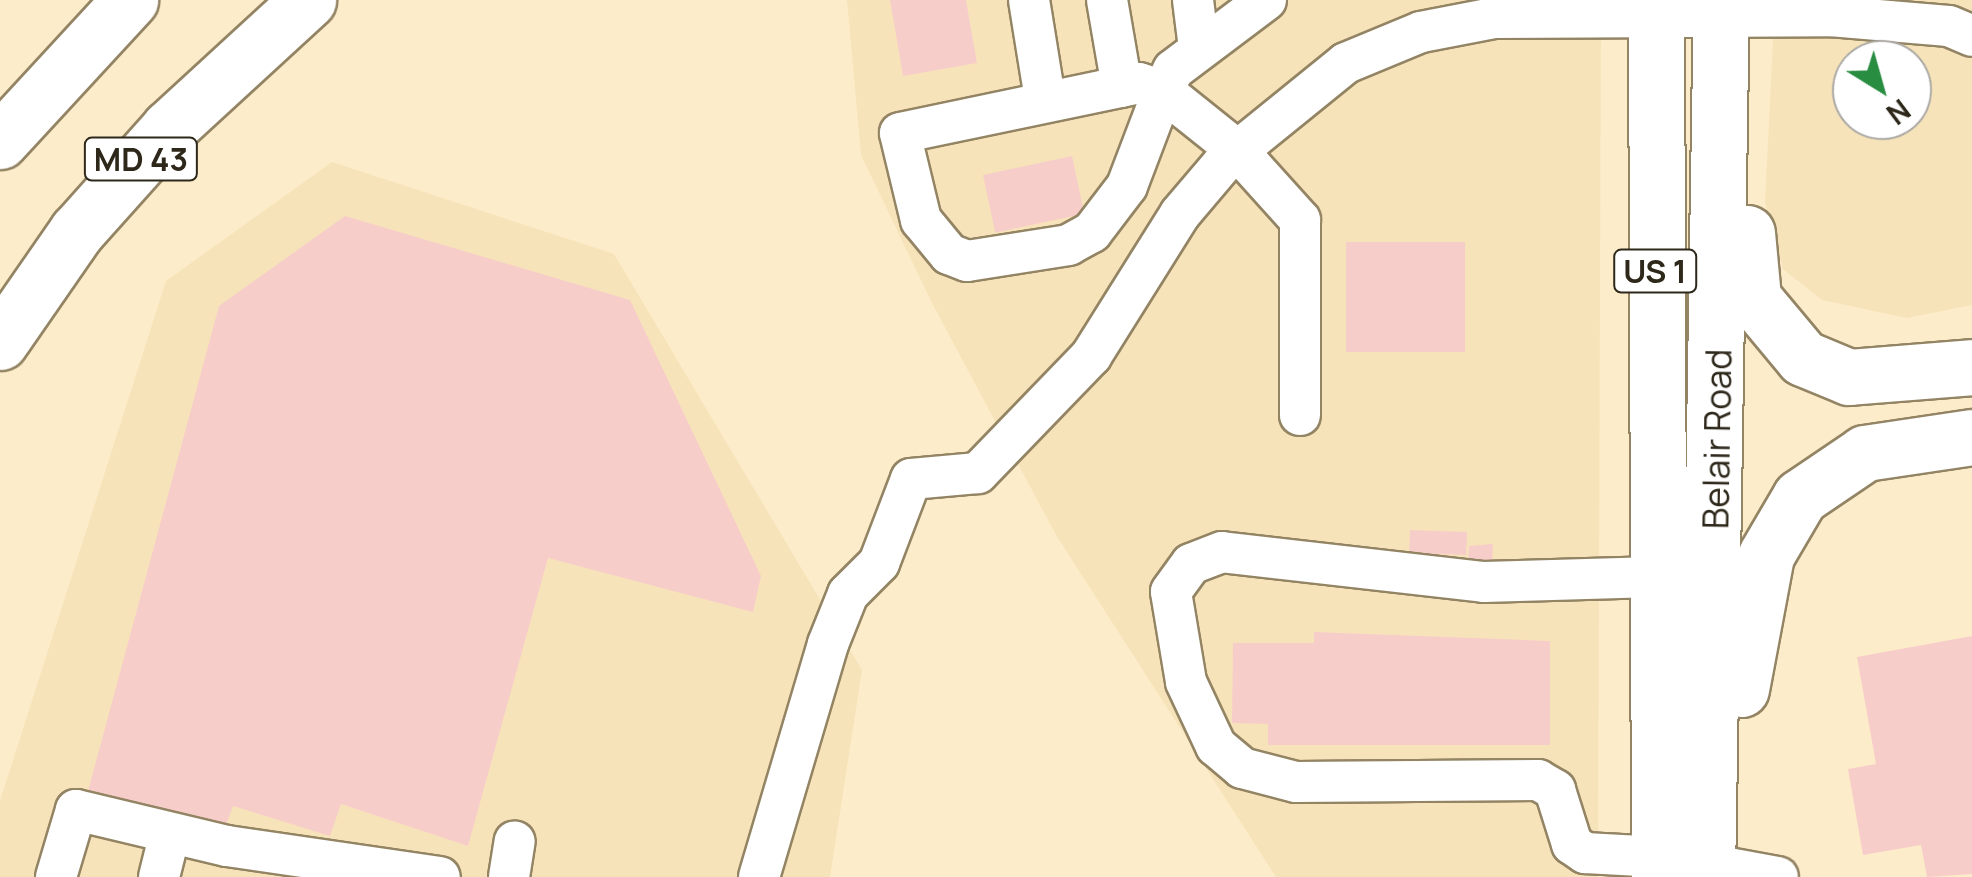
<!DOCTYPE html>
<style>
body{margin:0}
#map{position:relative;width:1972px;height:877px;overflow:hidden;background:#fdecca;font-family:Manrope,sans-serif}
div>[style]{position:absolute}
.built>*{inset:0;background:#f7e3b9}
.building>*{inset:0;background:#f7cdc9;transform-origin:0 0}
.roads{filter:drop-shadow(2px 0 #938464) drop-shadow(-2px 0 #938464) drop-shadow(0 2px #938464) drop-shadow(0 -2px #938464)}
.minor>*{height:40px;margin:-20px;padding:0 20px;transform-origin:20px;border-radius:20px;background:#fff}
.highway>*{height:55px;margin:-27.5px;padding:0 27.5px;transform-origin:27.5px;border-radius:27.5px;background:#fff}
span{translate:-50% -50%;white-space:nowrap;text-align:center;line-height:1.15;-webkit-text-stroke:10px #fff;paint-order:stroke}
.shield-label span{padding:2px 8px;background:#fff;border:2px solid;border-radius:8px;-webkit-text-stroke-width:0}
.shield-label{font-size:32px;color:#2e281b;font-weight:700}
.street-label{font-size:35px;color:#2e281b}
.north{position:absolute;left:1832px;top:40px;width:100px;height:100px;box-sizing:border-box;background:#fff;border:2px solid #aba9a4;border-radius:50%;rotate:143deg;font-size:28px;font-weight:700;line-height:40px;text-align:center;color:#2e281b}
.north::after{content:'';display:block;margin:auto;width:35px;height:45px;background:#288c41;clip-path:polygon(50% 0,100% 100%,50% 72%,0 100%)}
</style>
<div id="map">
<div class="built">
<i style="clip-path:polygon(847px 0,1601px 0,1598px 877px,1276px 877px,1056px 535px,932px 303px,861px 155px)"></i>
<i style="clip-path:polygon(evenodd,1775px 0,1972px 0,1972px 305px,1907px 318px,1822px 300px,1783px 269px,1765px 202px,1775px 0,1852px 60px,1912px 60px,1912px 120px,1852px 120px,1852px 60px)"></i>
<i style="clip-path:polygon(332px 162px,614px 254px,862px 670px,830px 877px,0 877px,0 801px,166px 281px)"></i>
</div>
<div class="building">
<i style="clip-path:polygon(890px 0,966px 0,977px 63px,903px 76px)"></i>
<i style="left:1072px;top:156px;width:59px;height:91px;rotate:78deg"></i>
<i style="clip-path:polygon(345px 216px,630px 300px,761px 576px,753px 612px,548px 558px,468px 846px,341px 804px,330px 836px,233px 806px,226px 825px,88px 791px,219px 306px)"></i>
<i style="left:1346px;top:242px;width:119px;height:110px"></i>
<i style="left:1410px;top:530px;width:57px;height:23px;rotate:2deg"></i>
<i style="clip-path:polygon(1493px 544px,1492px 567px,1468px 565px,1469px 546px)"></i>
<i style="clip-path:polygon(1314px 632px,1550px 641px,1550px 745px,1268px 745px,1268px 724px,1232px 723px,1233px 643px,1314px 643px)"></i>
<i style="clip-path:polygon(1972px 636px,1972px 874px,1927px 877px,1921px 845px,1863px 855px,1848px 769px,1876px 764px,1857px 657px)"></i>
</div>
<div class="roads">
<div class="minor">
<i style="left:1029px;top:0;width:100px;rotate:80.8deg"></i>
<i style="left:1107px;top:0;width:88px;rotate:80.2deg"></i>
<i style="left:1193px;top:0;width:48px;rotate:82.9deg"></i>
<i style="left:1266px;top:0;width:116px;rotate:143deg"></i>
<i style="left:1173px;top:70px;width:23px;rotate:115deg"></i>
<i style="left:1163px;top:91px;width:102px;rotate:110.8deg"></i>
<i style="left:1127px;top:186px;width:58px;rotate:127.3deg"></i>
<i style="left:1092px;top:232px;width:26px;rotate:151deg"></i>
<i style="left:1069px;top:245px;width:103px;rotate:171.1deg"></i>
<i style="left:967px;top:261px;width:19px;rotate:-159deg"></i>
<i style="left:949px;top:254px;width:44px;rotate:-129.5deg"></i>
<i style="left:921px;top:220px;width:89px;rotate:-103.6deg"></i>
<i style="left:900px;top:133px;width:244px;rotate:-11.8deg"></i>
<i style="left:1139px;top:83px;width:25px;rotate:18deg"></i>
<i style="left:1163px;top:91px;width:95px;rotate:38.6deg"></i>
<i style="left:1237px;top:150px;width:94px;rotate:48deg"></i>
<i style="left:1300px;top:220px;width:195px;rotate:90deg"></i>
<i style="left:1656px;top:577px;width:172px;rotate:178.3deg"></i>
<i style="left:1484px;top:582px;width:264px;rotate:-173.5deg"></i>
<i style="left:1222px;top:552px;width:33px;rotate:159deg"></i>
<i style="left:1191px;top:564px;width:34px;rotate:126deg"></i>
<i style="left:1171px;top:592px;width:91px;rotate:80.5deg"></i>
<i style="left:1186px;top:682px;width:71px;rotate:64.9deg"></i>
<i style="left:1216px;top:746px;width:34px;rotate:40deg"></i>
<i style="left:1242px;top:768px;width:56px;rotate:14.5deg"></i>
<i style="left:1296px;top:782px;width:242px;rotate:-0.5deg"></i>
<i style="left:1538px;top:780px;width:20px;rotate:30deg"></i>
<i style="left:1555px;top:790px;width:57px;rotate:72.5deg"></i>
<i style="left:1572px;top:844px;width:16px;rotate:35deg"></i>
<i style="left:1585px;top:853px;width:74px;rotate:3.1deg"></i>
<i style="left:1707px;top:864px;width:72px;rotate:10.4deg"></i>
<i style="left:56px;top:877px;width:70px;rotate:-73.4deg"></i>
<i style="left:76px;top:810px;width:155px;rotate:13.4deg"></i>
<i style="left:227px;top:846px;width:215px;rotate:8.3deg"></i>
<i style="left:159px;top:877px;width:45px;rotate:-76deg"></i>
<i style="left:509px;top:877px;width:36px;rotate:-81deg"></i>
<i style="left:759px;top:877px;width:243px;rotate:-73.5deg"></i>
<i style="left:828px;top:644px;width:54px;rotate:-68.2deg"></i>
<i style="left:848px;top:594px;width:44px;rotate:-45deg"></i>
<i style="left:879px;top:563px;width:90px;rotate:-69.1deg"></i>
<i style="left:911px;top:479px;width:67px;rotate:-5.1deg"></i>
<i style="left:978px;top:473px;width:163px;rotate:-46deg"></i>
<i style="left:1091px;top:356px;width:168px;rotate:-57.9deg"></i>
<i style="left:1180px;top:214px;width:70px;rotate:-49.7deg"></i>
<i style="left:1225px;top:161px;width:156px;rotate:-39deg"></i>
<i style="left:1346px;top:63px;width:81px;rotate:-22.5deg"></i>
<i style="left:1421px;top:32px;width:74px;rotate:-10.9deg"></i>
<i style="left:1494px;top:18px;width:336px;rotate:-0.3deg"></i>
<i style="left:1830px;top:16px;width:119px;rotate:4.8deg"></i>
<i style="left:1949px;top:26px;width:25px;rotate:23deg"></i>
</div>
<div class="highway">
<i style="left:1656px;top:0;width:877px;rotate:89.8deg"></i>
<i style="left:0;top:141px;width:192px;rotate:-47.3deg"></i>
<i style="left:1747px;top:233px;width:65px;rotate:84.7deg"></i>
<i style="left:1753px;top:298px;width:78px;rotate:50.2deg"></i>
<i style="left:1803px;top:358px;width:50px;rotate:22.4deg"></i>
<i style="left:1849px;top:377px;width:123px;rotate:-4.6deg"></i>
<i style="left:0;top:342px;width:135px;rotate:-55.3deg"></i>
<i style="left:77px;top:231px;width:138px;rotate:-48.2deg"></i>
<i style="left:169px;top:128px;width:189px;rotate:-42.6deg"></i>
<i style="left:1741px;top:689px;width:136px;rotate:-79.4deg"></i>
<i style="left:1766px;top:555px;width:67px;rotate:-59.6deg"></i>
<i style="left:1800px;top:497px;width:78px;rotate:-34.1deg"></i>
<i style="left:1865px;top:453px;width:108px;rotate:-8.5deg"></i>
<i style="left:1707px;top:877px;width:877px;rotate:-89.09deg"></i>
</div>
</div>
<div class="shield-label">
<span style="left:141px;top:159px">MD 43</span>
<span style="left:1655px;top:271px">US 1</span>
</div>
<div class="street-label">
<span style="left:1717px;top:439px;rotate:-89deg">Belair Road</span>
</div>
<div class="north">N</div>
</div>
